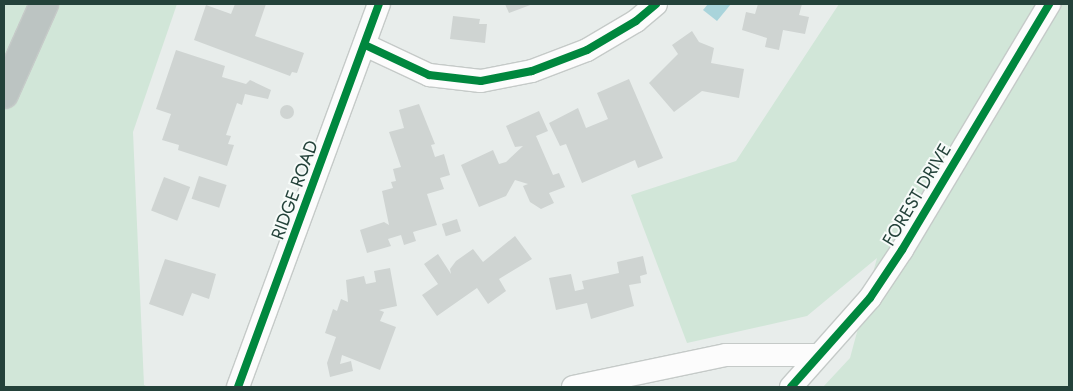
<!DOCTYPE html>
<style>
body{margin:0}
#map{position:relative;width:1073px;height:391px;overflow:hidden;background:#e8edeb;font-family:Jost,sans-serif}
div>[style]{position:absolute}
.green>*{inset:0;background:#d1e6d8}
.water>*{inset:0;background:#a9d4db}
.building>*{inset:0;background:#cfd4d2;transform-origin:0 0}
.round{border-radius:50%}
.roads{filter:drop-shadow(1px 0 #c5cac8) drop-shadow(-1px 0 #c5cac8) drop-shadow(0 1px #c5cac8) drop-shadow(0 -1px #c5cac8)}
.minor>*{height:22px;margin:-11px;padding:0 11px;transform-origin:11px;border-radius:11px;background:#fcfcfc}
.highway>*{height:28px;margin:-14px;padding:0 14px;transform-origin:14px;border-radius:14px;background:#bcc4c2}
.cycleway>*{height:8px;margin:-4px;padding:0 4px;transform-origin:4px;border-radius:4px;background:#00873e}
span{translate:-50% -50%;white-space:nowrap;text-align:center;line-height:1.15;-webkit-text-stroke:4px #f7fbf9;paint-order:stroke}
.street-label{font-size:18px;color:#24423a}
.frame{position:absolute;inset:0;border:5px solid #24423a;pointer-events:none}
</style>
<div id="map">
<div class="green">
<i style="clip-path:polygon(4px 4px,177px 4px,133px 132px,144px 385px,148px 387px,4px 387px)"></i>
<i style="clip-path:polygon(839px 4px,1069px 4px,1069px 387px,823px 387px,850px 358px,877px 258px,807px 316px,687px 343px,631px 195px,736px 161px)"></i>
</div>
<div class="water">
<i style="clip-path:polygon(708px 4px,731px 4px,717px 21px,703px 10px)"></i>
</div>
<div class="building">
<i style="clip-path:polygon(235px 4px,266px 4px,255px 36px,304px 53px,297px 73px,292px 72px,290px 76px,194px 40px,206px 5px,231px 14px)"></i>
<i style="clip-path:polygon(505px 4px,533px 4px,509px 13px)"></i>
<i style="clip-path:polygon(758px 4px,802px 4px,799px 15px,809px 17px,805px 34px,783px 30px,779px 50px,765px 47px,767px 38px,742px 30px,746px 12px,755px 14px)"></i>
<i style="clip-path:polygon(453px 16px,480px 19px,479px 24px,487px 24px,485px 43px,450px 39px)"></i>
<i style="clip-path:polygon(692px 31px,699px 42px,714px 48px,711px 63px,744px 69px,739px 98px,702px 91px,674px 112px,649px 83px,678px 54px,672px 45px)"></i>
<i style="clip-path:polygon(176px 50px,225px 66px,222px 77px,246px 84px,250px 80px,271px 90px,268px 99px,245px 94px,242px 105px,237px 103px,226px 135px,231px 136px,228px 144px,234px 145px,227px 166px,178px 150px,179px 145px,162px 140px,171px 114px,156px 109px)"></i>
<i style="clip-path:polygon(629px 79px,663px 158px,638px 168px,635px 160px,582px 183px,566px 144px,560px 146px,549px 123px,578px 108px,586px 128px,608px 119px,597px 93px)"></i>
<i style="clip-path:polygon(419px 104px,435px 144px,431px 145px,435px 157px,444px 154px,450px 175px,440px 178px,444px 189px,427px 194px,437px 225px,413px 232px,416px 241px,404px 245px,401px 235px,388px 239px,391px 246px,367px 253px,360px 230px,384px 222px,389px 225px,382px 191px,393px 188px,391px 182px,396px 181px,393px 169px,401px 167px,389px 132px,404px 128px,399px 110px)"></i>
<i class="round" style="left:280px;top:105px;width:14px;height:14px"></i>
<i style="clip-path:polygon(539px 111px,548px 131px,536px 136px,553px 175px,559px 173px,565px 187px,549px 193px,554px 203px,541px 209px,530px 202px,523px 186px,528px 184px,515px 180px,506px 196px,479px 207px,461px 165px,493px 150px,499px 164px,506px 162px,523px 146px,515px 147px,506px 126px)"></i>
<i style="left:199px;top:176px;width:29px;height:24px;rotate:18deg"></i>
<i style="left:164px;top:177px;width:28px;height:36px;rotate:21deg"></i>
<i style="left:457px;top:219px;width:13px;height:16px;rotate:72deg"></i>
<i style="clip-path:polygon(515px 236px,532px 259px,499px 279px,506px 291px,488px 304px,477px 288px,437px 316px,422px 295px,438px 284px,424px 264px,438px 254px,451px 274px,450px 269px,456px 261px,473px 249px,483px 262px)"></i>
<i style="clip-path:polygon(643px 256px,647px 274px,640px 276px,641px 283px,629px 285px,634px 306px,591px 319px,587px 303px,556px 310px,549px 278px,571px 274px,575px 291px,584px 289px,582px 281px,619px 273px,617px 262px)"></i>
<i style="clip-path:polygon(165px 259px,216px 274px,209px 299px,192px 293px,183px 316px,149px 304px)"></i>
<i style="clip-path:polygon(390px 268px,397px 306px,379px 310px,384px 312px,380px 321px,396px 327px,380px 370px,342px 355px,340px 364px,351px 361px,353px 371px,330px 377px,327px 363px,336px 337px,325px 333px,333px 309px,337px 311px,341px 299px,348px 302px,346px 280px,364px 276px,366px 284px,376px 282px,374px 271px)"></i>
</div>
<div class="roads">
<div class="minor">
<i style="left:365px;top:45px;width:71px;rotate:25.1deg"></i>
<i style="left:429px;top:75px;width:52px;rotate:6.6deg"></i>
<i style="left:481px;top:81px;width:52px;rotate:-11.1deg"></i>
<i style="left:532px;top:71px;width:59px;rotate:-20.9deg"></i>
<i style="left:587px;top:50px;width:57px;rotate:-30.6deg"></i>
<i style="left:636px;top:21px;width:26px;rotate:-40deg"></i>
<i style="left:238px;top:387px;width:408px;rotate:-69.8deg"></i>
<i style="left:573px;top:387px;width:156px;rotate:-11.8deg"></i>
<i style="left:726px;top:355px;width:90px"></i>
<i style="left:791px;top:387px;width:119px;rotate:-48.4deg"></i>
<i style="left:870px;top:298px;width:58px;rotate:-56.3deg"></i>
<i style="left:902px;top:250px;width:287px;rotate:-59.1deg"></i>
</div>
<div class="highway">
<i style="left:4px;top:94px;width:98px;rotate:-66deg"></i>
</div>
</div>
<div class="cycleway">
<i style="left:365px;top:45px;width:71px;rotate:25.1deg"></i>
<i style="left:429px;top:75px;width:52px;rotate:6.6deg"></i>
<i style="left:481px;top:81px;width:52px;rotate:-11.1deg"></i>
<i style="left:532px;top:71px;width:59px;rotate:-20.9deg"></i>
<i style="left:587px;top:50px;width:57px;rotate:-30.6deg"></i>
<i style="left:636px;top:21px;width:26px;rotate:-40deg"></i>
<i style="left:238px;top:387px;width:408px;rotate:-69.8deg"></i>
<i style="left:791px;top:387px;width:119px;rotate:-48.4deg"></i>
<i style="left:870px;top:298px;width:58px;rotate:-56.3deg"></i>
<i style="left:902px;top:250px;width:287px;rotate:-59.1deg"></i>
</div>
<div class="street-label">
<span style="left:295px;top:190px;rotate:-70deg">RIDGE ROAD</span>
<span style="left:917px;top:195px;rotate:-59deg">FOREST DRIVE</span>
</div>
<div class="frame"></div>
</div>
